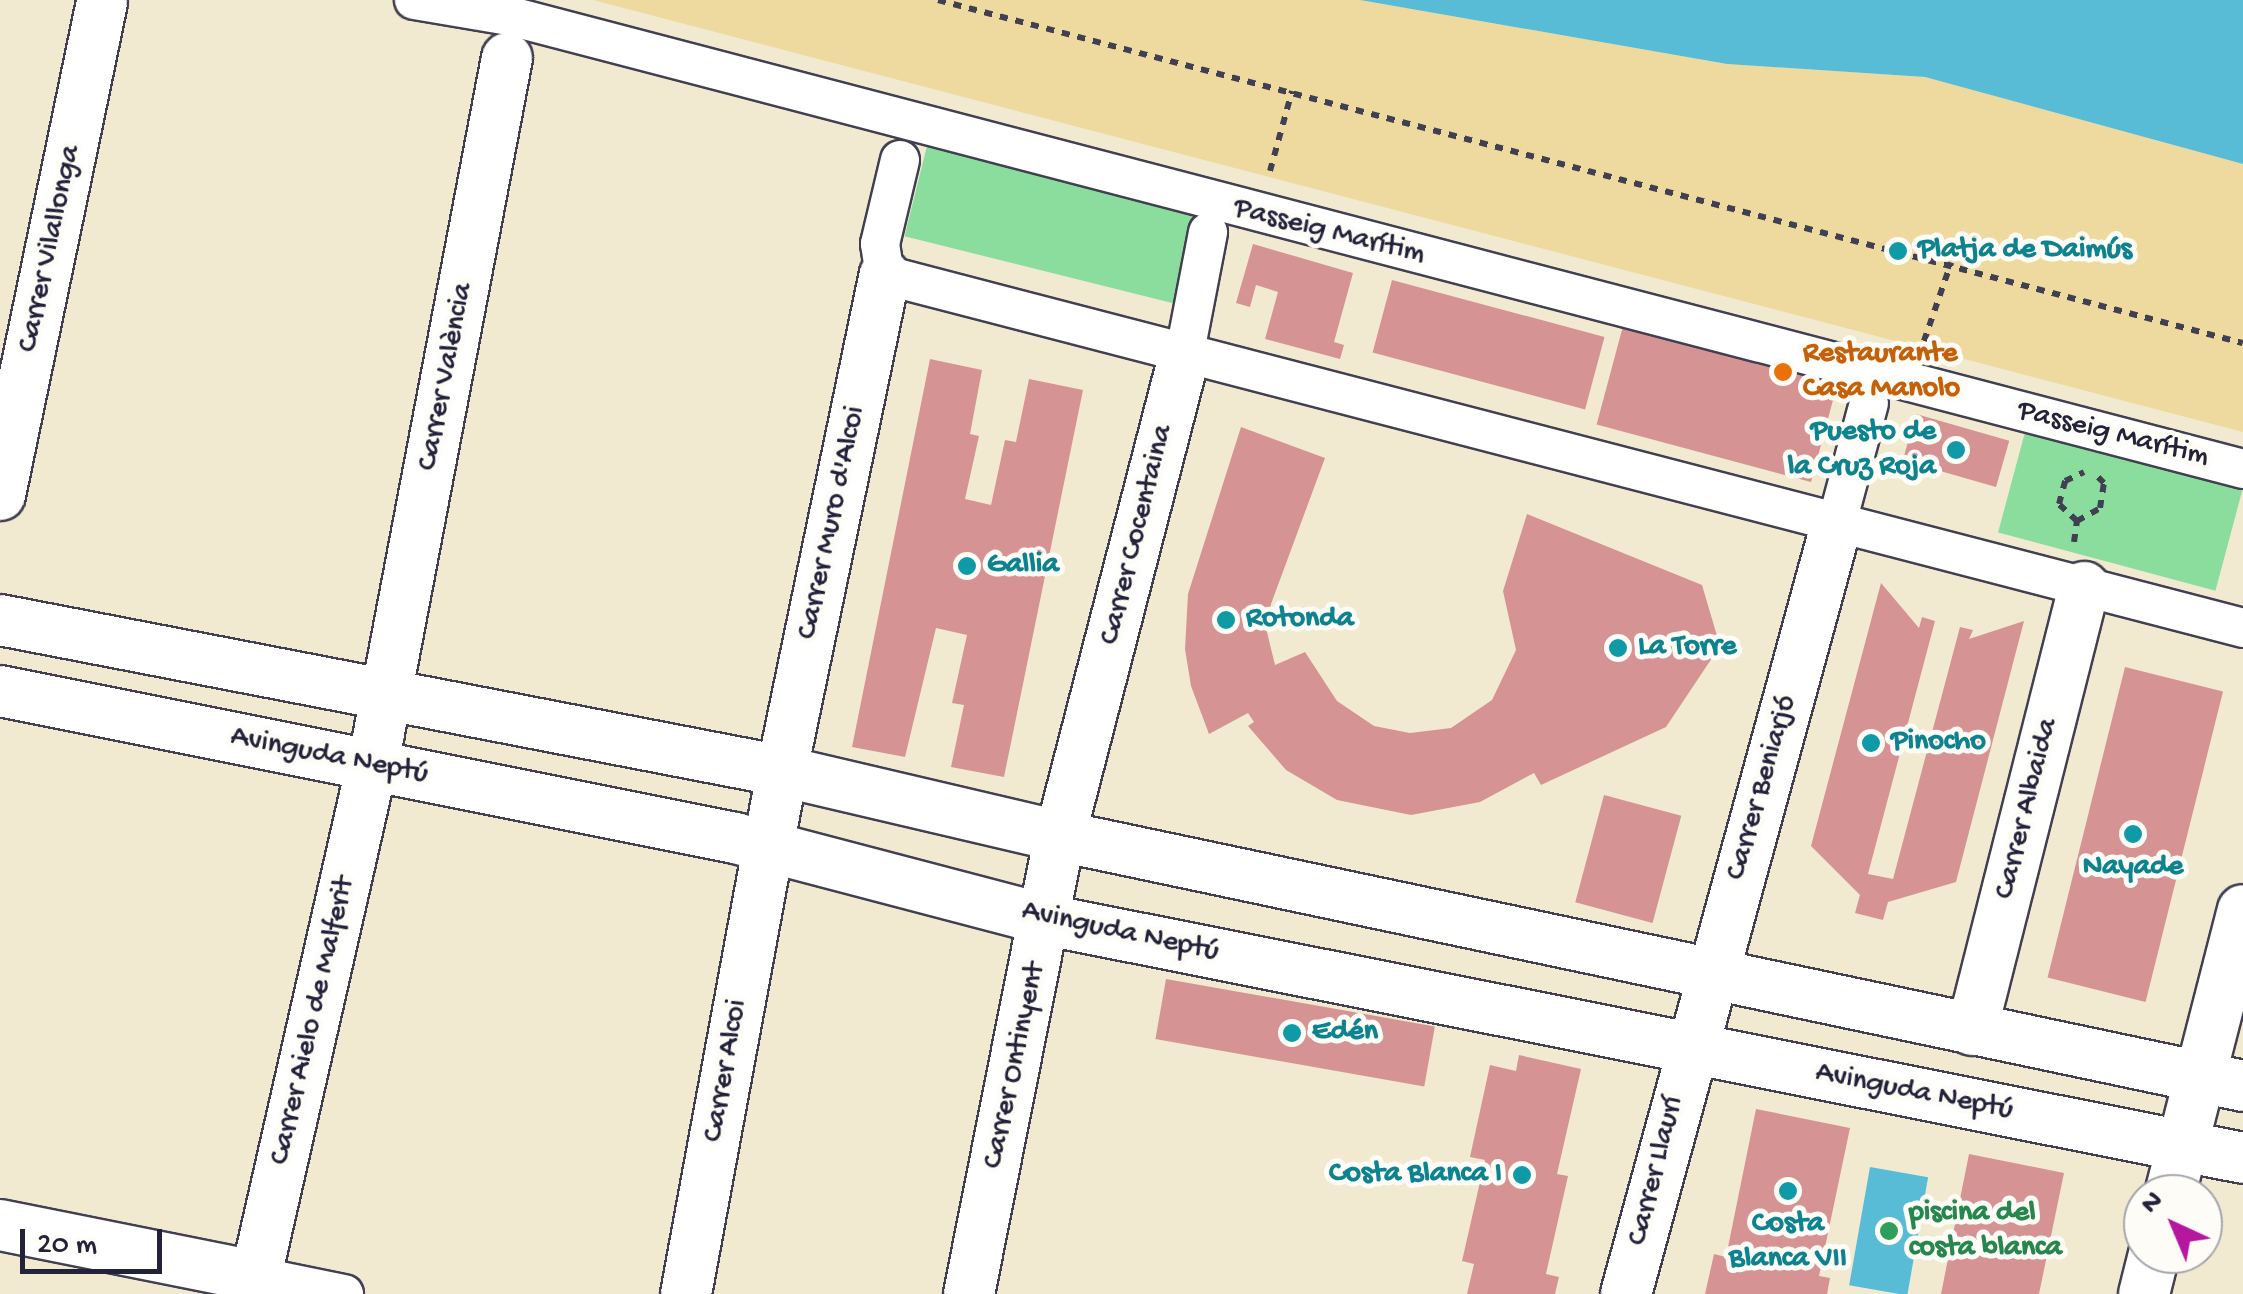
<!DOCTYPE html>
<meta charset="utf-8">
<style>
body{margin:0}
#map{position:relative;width:2243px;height:1294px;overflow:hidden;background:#f2e9d1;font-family:"Gochi Hand",sans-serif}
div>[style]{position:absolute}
.green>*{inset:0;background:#8bdd9d;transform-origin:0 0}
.sand>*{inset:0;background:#eeda9e}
.water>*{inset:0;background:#59bcd7;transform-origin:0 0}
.building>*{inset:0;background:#d59493;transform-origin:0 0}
.path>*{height:6px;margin-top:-3px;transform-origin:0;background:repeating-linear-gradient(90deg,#414052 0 8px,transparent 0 16px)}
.roads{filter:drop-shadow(2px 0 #414052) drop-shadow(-2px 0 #414052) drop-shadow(0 2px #414052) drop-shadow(0 -2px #414052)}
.pedestrian>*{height:38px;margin:-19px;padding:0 19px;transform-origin:19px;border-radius:19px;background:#fff}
.minor>*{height:50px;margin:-25px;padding:0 25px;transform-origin:25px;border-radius:25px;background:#fff}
.dots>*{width:28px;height:28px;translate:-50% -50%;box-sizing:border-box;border:5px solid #fdfcf7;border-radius:50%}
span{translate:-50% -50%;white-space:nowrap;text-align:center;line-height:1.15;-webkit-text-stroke:10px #fdfcf7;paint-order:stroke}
.street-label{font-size:30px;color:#22223b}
.culture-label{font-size:30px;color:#0d838f;font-weight:700}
.left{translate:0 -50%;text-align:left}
.right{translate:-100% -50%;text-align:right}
.food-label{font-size:30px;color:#c56008;font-weight:700}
.leisure-label{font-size:30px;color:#27864d;font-weight:700}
.north{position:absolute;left:2123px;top:1174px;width:100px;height:100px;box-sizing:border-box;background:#fdfcf7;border:2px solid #a5a5ac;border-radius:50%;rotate:316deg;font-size:28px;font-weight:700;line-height:40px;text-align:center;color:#22223b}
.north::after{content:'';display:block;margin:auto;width:35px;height:45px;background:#b5179e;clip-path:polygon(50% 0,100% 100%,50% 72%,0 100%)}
.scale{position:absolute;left:20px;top:1229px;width:142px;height:45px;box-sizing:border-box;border:5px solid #22223b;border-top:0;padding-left:12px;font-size:30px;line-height:35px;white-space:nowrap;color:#22223b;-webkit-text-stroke:8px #fdfcf7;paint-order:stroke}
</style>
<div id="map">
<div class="green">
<i style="left:927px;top:146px;width:279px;height:93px;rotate:14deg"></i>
<i style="left:2025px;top:432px;width:225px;height:104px;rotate:15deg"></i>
</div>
<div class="sand">
<i style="clip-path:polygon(593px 0,1360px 0,1727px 64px,1925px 77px,2243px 164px,2243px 432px)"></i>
</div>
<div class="water">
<i style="clip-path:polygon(1360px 0,2243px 0,2243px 164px,1925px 77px,1727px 64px)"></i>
<i style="left:1870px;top:1167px;width:59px;height:120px;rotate:10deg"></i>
</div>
<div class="building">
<i style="clip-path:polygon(1253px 244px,1353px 273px,1334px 342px,1344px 345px,1340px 359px,1265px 339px,1278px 292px,1256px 285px,1250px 307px,1236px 303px)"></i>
<i style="left:1392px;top:280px;width:220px;height:75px;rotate:15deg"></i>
<i style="left:1623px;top:326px;width:222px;height:102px;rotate:15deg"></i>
<i style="clip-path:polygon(930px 359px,982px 370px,970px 434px,979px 436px,965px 499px,991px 505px,1005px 440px,1016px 442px,1029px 379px,1083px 390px,1004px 777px,951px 767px,964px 705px,952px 703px,967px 635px,936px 628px,905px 757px,852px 747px)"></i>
<i style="left:1916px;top:414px;width:97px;height:48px;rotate:16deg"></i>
<i style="clip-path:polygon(1241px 427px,1325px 458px,1271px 604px,1266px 628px,1275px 665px,1305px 652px,1337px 701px,1374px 726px,1410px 733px,1451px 728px,1492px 700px,1516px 650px,1503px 591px,1527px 514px,1702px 585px,1720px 646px,1666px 727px,1541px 785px,1534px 773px,1480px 802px,1411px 815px,1337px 800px,1286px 770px,1248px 726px,1254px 722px,1248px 713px,1209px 734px,1191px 686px,1185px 649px,1188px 594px)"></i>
<i style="clip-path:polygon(1881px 583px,1919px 628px,1922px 617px,1935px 621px,1868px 874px,1893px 879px,1960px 627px,1973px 630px,1969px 639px,2024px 621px,1956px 882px,1888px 902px,1883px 920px,1855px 913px,1860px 895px,1811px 846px)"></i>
<i style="left:2125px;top:667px;width:101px;height:320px;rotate:14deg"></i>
<i style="left:1604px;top:795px;width:80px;height:111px;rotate:15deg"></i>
<i style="left:1166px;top:979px;width:273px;height:61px;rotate:10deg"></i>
<i style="clip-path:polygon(1519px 1055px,1581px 1069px,1557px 1174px,1568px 1176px,1546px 1274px,1559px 1277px,1555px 1294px,1467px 1294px,1474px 1264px,1462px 1261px,1485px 1160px,1470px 1157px,1490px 1065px,1516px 1071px)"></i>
<i style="clip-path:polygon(1756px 1109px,1850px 1128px,1819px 1276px,1830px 1278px,1827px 1294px,1705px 1294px,1714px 1254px,1726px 1257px)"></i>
<i style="clip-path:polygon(1969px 1154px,2064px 1173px,2039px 1294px,1941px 1294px)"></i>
</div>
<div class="path">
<i style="left:938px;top:0;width:1349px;rotate:14.73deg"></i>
<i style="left:1270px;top:171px;width:83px;rotate:-74.6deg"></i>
<i style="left:1924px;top:341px;width:83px;rotate:-70.9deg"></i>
<i style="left:2077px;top:521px;width:25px;rotate:-137deg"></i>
<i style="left:2059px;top:504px;width:24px;rotate:-75deg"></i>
<i style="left:2065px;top:481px;width:21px;rotate:-25deg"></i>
<i style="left:2074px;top:542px;width:21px;rotate:-82deg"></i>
<i style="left:2077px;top:521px;width:26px;rotate:-29deg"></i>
<i style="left:2100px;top:508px;width:25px;rotate:-81deg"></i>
<i style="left:2104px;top:483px;width:10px;rotate:-135deg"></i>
</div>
<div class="roads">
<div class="pedestrian">
<i style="left:414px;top:0;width:97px;rotate:9.5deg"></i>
<i style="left:510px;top:16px;width:1791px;rotate:14.65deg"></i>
<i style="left:900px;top:160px;width:86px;rotate:103.4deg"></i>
<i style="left:880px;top:244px;width:31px;rotate:81deg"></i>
<i style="left:885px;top:275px;width:1403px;rotate:14.57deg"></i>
<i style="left:1185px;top:352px;width:122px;rotate:-79.1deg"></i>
<i style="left:1836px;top:526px;width:127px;rotate:-75deg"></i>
<i style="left:256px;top:1276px;width:90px;rotate:11.6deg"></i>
</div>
<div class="minor">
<i style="left:0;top:495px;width:503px;rotate:-78.31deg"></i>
<i style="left:0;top:620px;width:796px;rotate:10.93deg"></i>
<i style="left:782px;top:771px;width:285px;rotate:13.2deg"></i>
<i style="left:1060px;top:836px;width:1209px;rotate:11.93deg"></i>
<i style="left:0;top:691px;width:750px;rotate:11.31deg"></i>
<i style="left:735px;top:838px;width:323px;rotate:14.7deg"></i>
<i style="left:1047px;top:920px;width:1219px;rotate:11.25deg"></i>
<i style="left:1972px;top:1030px;width:457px;rotate:-75.8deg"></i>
<i style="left:2170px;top:1194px;width:293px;rotate:-75.6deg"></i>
<i style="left:0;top:1225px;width:261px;rotate:11.3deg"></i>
<i style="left:256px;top:1276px;width:552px;rotate:-77.22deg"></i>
<i style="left:378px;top:738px;width:692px;rotate:-79.26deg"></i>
<i style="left:686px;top:1294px;width:547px;rotate:-79.57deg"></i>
<i style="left:785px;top:756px;width:491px;rotate:-78.3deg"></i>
<i style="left:969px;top:1294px;width:467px;rotate:-78.8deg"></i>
<i style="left:1060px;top:836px;width:500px;rotate:-75.5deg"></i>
<i style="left:1626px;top:1294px;width:796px;rotate:-74.71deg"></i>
<i style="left:2144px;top:1294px;width:41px;rotate:-76deg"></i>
</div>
</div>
<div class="dots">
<i style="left:1898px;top:251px;background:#0f9aa8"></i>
<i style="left:1783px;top:372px;background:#e8710a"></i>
<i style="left:1956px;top:450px;background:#0f9aa8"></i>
<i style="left:967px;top:566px;background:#0f9aa8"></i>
<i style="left:1226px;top:620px;background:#0f9aa8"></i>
<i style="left:1618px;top:648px;background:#0f9aa8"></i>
<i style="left:1871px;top:743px;background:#0f9aa8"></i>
<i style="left:2133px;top:834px;background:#0f9aa8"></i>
<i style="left:1292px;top:1033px;background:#0f9aa8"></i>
<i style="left:1522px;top:1175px;background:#0f9aa8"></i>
<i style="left:1788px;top:1191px;background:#0f9aa8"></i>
<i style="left:1889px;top:1231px;background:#2e9e5b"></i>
</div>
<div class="street-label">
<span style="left:1329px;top:233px;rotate:14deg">Passeig Marítim</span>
<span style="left:51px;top:249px;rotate:-78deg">Carrer Vilallonga</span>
<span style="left:447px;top:377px;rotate:-79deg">Carrer València</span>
<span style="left:2113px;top:435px;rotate:14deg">Passeig Marítim</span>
<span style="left:833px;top:523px;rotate:-78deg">Carrer Muro d'Alcoi</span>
<span style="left:1138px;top:535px;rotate:-76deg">Carrer Cocentaina</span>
<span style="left:329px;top:757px;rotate:11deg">Avinguda Neptú</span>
<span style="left:1763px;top:788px;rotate:-74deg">Carrer Beniarjó</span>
<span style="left:2028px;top:809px;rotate:-76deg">Carrer Albaida</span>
<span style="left:1120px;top:933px;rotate:12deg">Avinguda Neptú</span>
<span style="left:314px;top:1021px;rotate:-77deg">Carrer Aielo de Malferit</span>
<span style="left:1016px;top:1066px;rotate:-78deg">Carrer Ontinyent</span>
<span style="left:727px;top:1071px;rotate:-80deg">Carrer Alcoi</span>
<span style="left:1914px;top:1093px;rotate:11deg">Avinguda Neptú</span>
<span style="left:1657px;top:1171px;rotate:-76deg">Carrer Llaurí</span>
</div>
<div class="culture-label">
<span class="left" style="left:1918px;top:251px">Platja de Daimús</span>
<span class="right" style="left:1936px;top:450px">Puesto de<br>la Cruz Roja</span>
<span class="left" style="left:987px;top:566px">Gallia</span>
<span class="left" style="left:1246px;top:620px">Rotonda</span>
<span class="left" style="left:1638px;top:648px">La Torre</span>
<span class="left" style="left:1891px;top:743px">Pinocho</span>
<span style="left:2133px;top:868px">Nayade</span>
<span class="left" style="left:1312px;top:1033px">Edén</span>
<span class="right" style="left:1502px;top:1175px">Costa Blanca I</span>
<span style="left:1788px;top:1242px">Costa<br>Blanca VII</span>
</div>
<div class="food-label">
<span class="left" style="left:1803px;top:372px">Restaurante<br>Casa Manolo</span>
</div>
<div class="leisure-label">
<span class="left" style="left:1909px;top:1231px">piscina del<br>costa blanca</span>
</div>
<div class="north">N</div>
<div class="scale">20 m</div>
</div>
